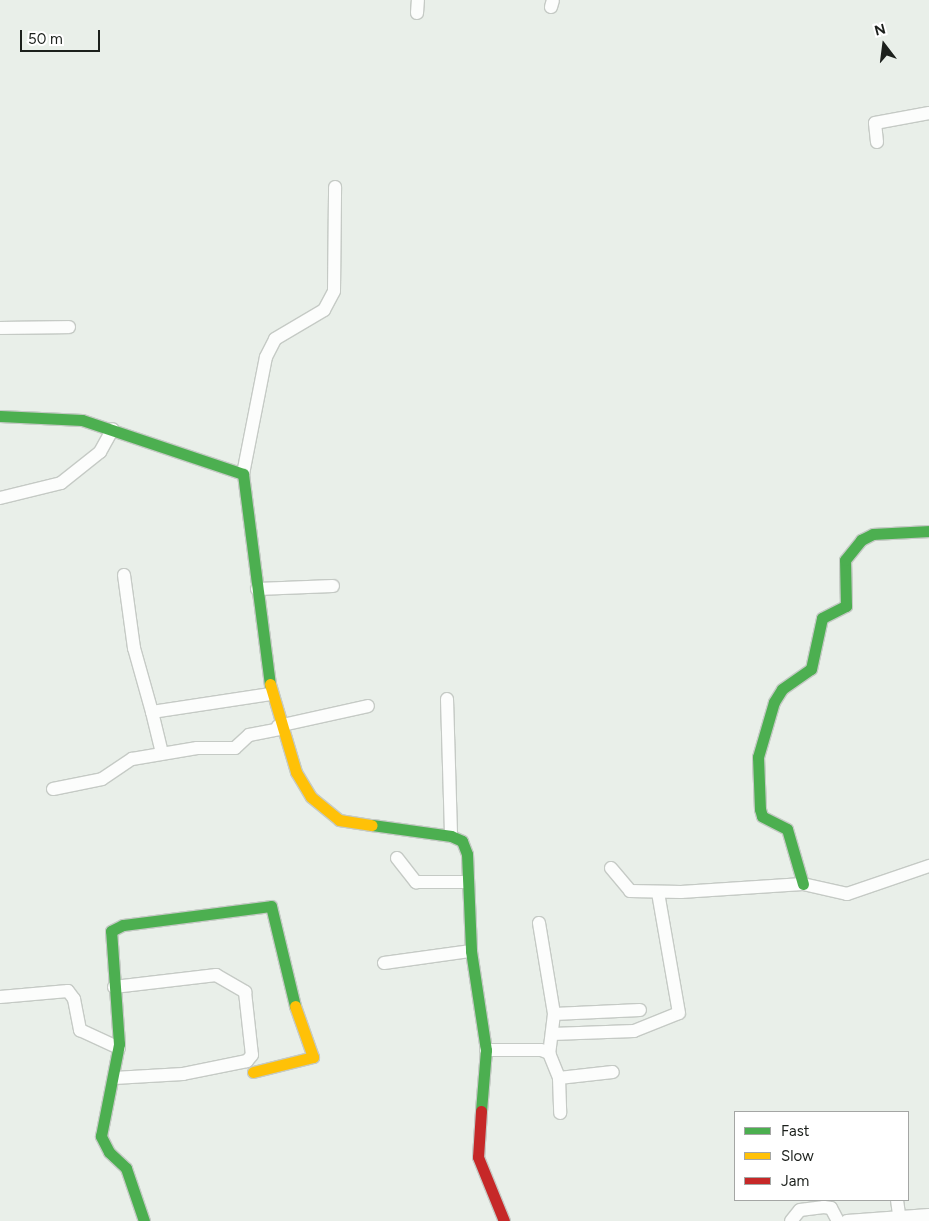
<!DOCTYPE html>
<style>
body{margin:0}
#map{position:relative;width:929px;height:1221px;overflow:hidden;background:#e9efe9;font-family:Figtree,sans-serif}
div>[style]{position:absolute}
.roads{filter:drop-shadow(1px 0 #c5cac5) drop-shadow(-1px 0 #c5cac5) drop-shadow(0 1px #c5cac5) drop-shadow(0 -1px #c5cac5)}
.street>*{height:12px;margin:-6px;padding:0 6px;transform-origin:6px;border-radius:6px;background:#fcfdfc}
.fast>*{height:11px;margin:-5.5px;padding:0 5.5px;transform-origin:5.5px;border-radius:5.5px;background:#4caf50}
.slow>*{height:11px;margin:-5.5px;padding:0 5.5px;transform-origin:5.5px;border-radius:5.5px;background:#ffc107}
.jam>*{height:11px;margin:-5.5px;padding:0 5.5px;transform-origin:5.5px;border-radius:5.5px;background:#c62828}
span{translate:-50% -50%;white-space:nowrap;text-align:center;line-height:1.15;-webkit-text-stroke:4px #fff;paint-order:stroke}
.legend{position:absolute;left:734px;top:1111px;width:175px;height:90px;box-sizing:border-box;background:#fff;border:1px solid #a4a6a4;margin:0;padding:6px 9px;list-style:none;font-size:15px;color:#1c201c}
.legend li{display:flex;align-items:center;gap:10px;height:25px}
.legend b{width:25px;border:1px solid #a4a6a4}
.north{position:absolute;left:859px;top:20px;width:50px;height:50px;-webkit-text-stroke:4px #fff;paint-order:stroke;rotate:345deg;font-size:14px;font-weight:700;line-height:20px;text-align:center;color:#1c201c}
.north::after{content:'';display:block;margin:auto;width:18px;height:22px;background:#1c201c;clip-path:polygon(50% 0,100% 100%,50% 72%,0 100%)}
.scale{position:absolute;left:20px;top:30px;width:80px;height:22px;box-sizing:border-box;border:2px solid #1c201c;border-top:0;padding-left:6px;font-size:15px;line-height:18px;white-space:nowrap;color:#1c201c;-webkit-text-stroke:4px #fff;paint-order:stroke}
</style>
<div id="map">
<div class="roads">
<div class="street">
<i style="left:551px;top:7px;width:7px;rotate:-74deg"></i>
<i style="left:417px;top:13px;width:13px;rotate:-86deg"></i>
<i style="left:877px;top:142px;width:19px;rotate:-96deg"></i>
<i style="left:875px;top:123px;width:55px;rotate:-10.5deg"></i>
<i style="left:0;top:328px;width:69px;rotate:-0.8deg"></i>
<i style="left:243px;top:474px;width:119px;rotate:-78.9deg"></i>
<i style="left:266px;top:357px;width:20px;rotate:-63deg"></i>
<i style="left:275px;top:339px;width:57px;rotate:-30.6deg"></i>
<i style="left:324px;top:310px;width:21px;rotate:-62deg"></i>
<i style="left:334px;top:291px;width:104px;rotate:-89.4deg"></i>
<i style="left:0;top:498px;width:63px;rotate:-13.8deg"></i>
<i style="left:61px;top:483px;width:50px;rotate:-38.5deg"></i>
<i style="left:100px;top:452px;width:26px;rotate:-61deg"></i>
<i style="left:124px;top:575px;width:74px;rotate:82.2deg"></i>
<i style="left:134px;top:648px;width:66px;rotate:74.3deg"></i>
<i style="left:152px;top:712px;width:120px;rotate:-8.6deg"></i>
<i style="left:257px;top:589px;width:76px;rotate:-2.3deg"></i>
<i style="left:447px;top:699px;width:137px;rotate:88.3deg"></i>
<i style="left:152px;top:712px;width:42px;rotate:76.3deg"></i>
<i style="left:278px;top:726px;width:92px;rotate:-12.5deg"></i>
<i style="left:53px;top:789px;width:50px;rotate:-11.5deg"></i>
<i style="left:102px;top:779px;width:36px;rotate:-34deg"></i>
<i style="left:132px;top:759px;width:66px;rotate:-9.6deg"></i>
<i style="left:197px;top:748px;width:38px"></i>
<i style="left:235px;top:748px;width:19px;rotate:-43deg"></i>
<i style="left:249px;top:735px;width:31px;rotate:-11deg"></i>
<i style="left:397px;top:858px;width:31px;rotate:52deg"></i>
<i style="left:416px;top:882px;width:51px"></i>
<i style="left:611px;top:868px;width:30px;rotate:50deg"></i>
<i style="left:630px;top:891px;width:51px;rotate:1.1deg"></i>
<i style="left:681px;top:892px;width:122px;rotate:-3.8deg"></i>
<i style="left:803px;top:884px;width:45px;rotate:12.8deg"></i>
<i style="left:847px;top:894px;width:87px;rotate:-18.9deg"></i>
<i style="left:539px;top:923px;width:92px;rotate:80.6deg"></i>
<i style="left:554px;top:1014px;width:39px;rotate:97deg"></i>
<i style="left:384px;top:963px;width:88px;rotate:-7.9deg"></i>
<i style="left:114px;top:987px;width:103px;rotate:-6.7deg"></i>
<i style="left:216px;top:975px;width:34px;rotate:30deg"></i>
<i style="left:245px;top:992px;width:63px;rotate:83.7deg"></i>
<i style="left:252px;top:1055px;width:8px;rotate:130deg"></i>
<i style="left:247px;top:1061px;width:65px;rotate:168.5deg"></i>
<i style="left:183px;top:1074px;width:69px;rotate:176.7deg"></i>
<i style="left:0;top:997px;width:68px;rotate:-5deg"></i>
<i style="left:68px;top:991px;width:10px;rotate:53deg"></i>
<i style="left:74px;top:999px;width:32px;rotate:79deg"></i>
<i style="left:80px;top:1030px;width:43px;rotate:24.8deg"></i>
<i style="left:554px;top:1014px;width:86px;rotate:-2.7deg"></i>
<i style="left:552px;top:1034px;width:82px;rotate:-2.1deg"></i>
<i style="left:634px;top:1031px;width:48px;rotate:-21.8deg"></i>
<i style="left:679px;top:1013px;width:122px;rotate:-99.9deg"></i>
<i style="left:486px;top:1050px;width:55px"></i>
<i style="left:541px;top:1050px;width:9px;rotate:21deg"></i>
<i style="left:549px;top:1053px;width:27px;rotate:68deg"></i>
<i style="left:559px;top:1078px;width:54px;rotate:-6.3deg"></i>
<i style="left:559px;top:1078px;width:35px;rotate:88deg"></i>
<i style="left:897px;top:1200px;width:14px;rotate:82deg"></i>
<i style="left:791px;top:1221px;width:14px;rotate:-51deg"></i>
<i style="left:800px;top:1210px;width:24px;rotate:-7deg"></i>
<i style="left:824px;top:1207px;width:7px;rotate:8deg"></i>
<i style="left:831px;top:1208px;width:15px;rotate:62deg"></i>
<i style="left:847px;top:1221px;width:82px;rotate:-4.2deg"></i>
</div>
<div class="fast">
<i style="left:0;top:416px;width:82px;rotate:2.8deg"></i>
<i style="left:82px;top:420px;width:170px;rotate:18.5deg"></i>
<i style="left:243px;top:474px;width:212px;rotate:82.7deg"></i>
<i style="left:372px;top:825px;width:80px;rotate:7.9deg"></i>
<i style="left:451px;top:836px;width:12px;rotate:24deg"></i>
<i style="left:462px;top:841px;width:14px;rotate:69deg"></i>
<i style="left:467px;top:854px;width:97px;rotate:87.6deg"></i>
<i style="left:471px;top:951px;width:100px;rotate:81.4deg"></i>
<i style="left:486px;top:1050px;width:61px;rotate:94.7deg"></i>
<i style="left:803px;top:884px;width:57px;rotate:-106.2deg"></i>
<i style="left:787px;top:829px;width:28px;rotate:-153deg"></i>
<i style="left:762px;top:816px;width:7px;rotate:-106deg"></i>
<i style="left:760px;top:809px;width:52px;rotate:-92.2deg"></i>
<i style="left:758px;top:757px;width:57px;rotate:-73.8deg"></i>
<i style="left:774px;top:702px;width:15px;rotate:-58deg"></i>
<i style="left:782px;top:689px;width:35px;rotate:-35deg"></i>
<i style="left:811px;top:669px;width:52px;rotate:-77.8deg"></i>
<i style="left:822px;top:618px;width:27px;rotate:-27deg"></i>
<i style="left:846px;top:606px;width:46px;rotate:-91.2deg"></i>
<i style="left:845px;top:560px;width:26px;rotate:-51deg"></i>
<i style="left:861px;top:540px;width:13px;rotate:-27deg"></i>
<i style="left:873px;top:534px;width:56px;rotate:-3.1deg"></i>
<i style="left:144px;top:1221px;width:56px;rotate:-108.8deg"></i>
<i style="left:126px;top:1168px;width:23px;rotate:-137deg"></i>
<i style="left:109px;top:1152px;width:18px;rotate:-117deg"></i>
<i style="left:101px;top:1136px;width:94px;rotate:-78.9deg"></i>
<i style="left:119px;top:1044px;width:113px;rotate:-94deg"></i>
<i style="left:111px;top:931px;width:13px;rotate:-27deg"></i>
<i style="left:123px;top:925px;width:149px;rotate:-7.3deg"></i>
<i style="left:271px;top:906px;width:103px;rotate:76.5deg"></i>
</div>
<div class="slow">
<i style="left:270px;top:684px;width:92px;rotate:73.5deg"></i>
<i style="left:296px;top:772px;width:29px;rotate:59deg"></i>
<i style="left:311px;top:797px;width:36px;rotate:39deg"></i>
<i style="left:339px;top:820px;width:33px;rotate:9deg"></i>
<i style="left:253px;top:1072px;width:62px;rotate:-14deg"></i>
<i style="left:313px;top:1057px;width:54px;rotate:-109.4deg"></i>
</div>
<div class="jam">
<i style="left:481px;top:1111px;width:46px;rotate:93.7deg"></i>
<i style="left:478px;top:1157px;width:69px;rotate:67.9deg"></i>
</div>
</div>
<ul class="legend">
<li><b style="height:6px;background:#4caf50"></b>Fast</li>
<li><b style="height:6px;background:#ffc107"></b>Slow</li>
<li><b style="height:6px;background:#c62828"></b>Jam</li>
</ul>
<div class="north">N</div>
<div class="scale">50 m</div>
</div>
